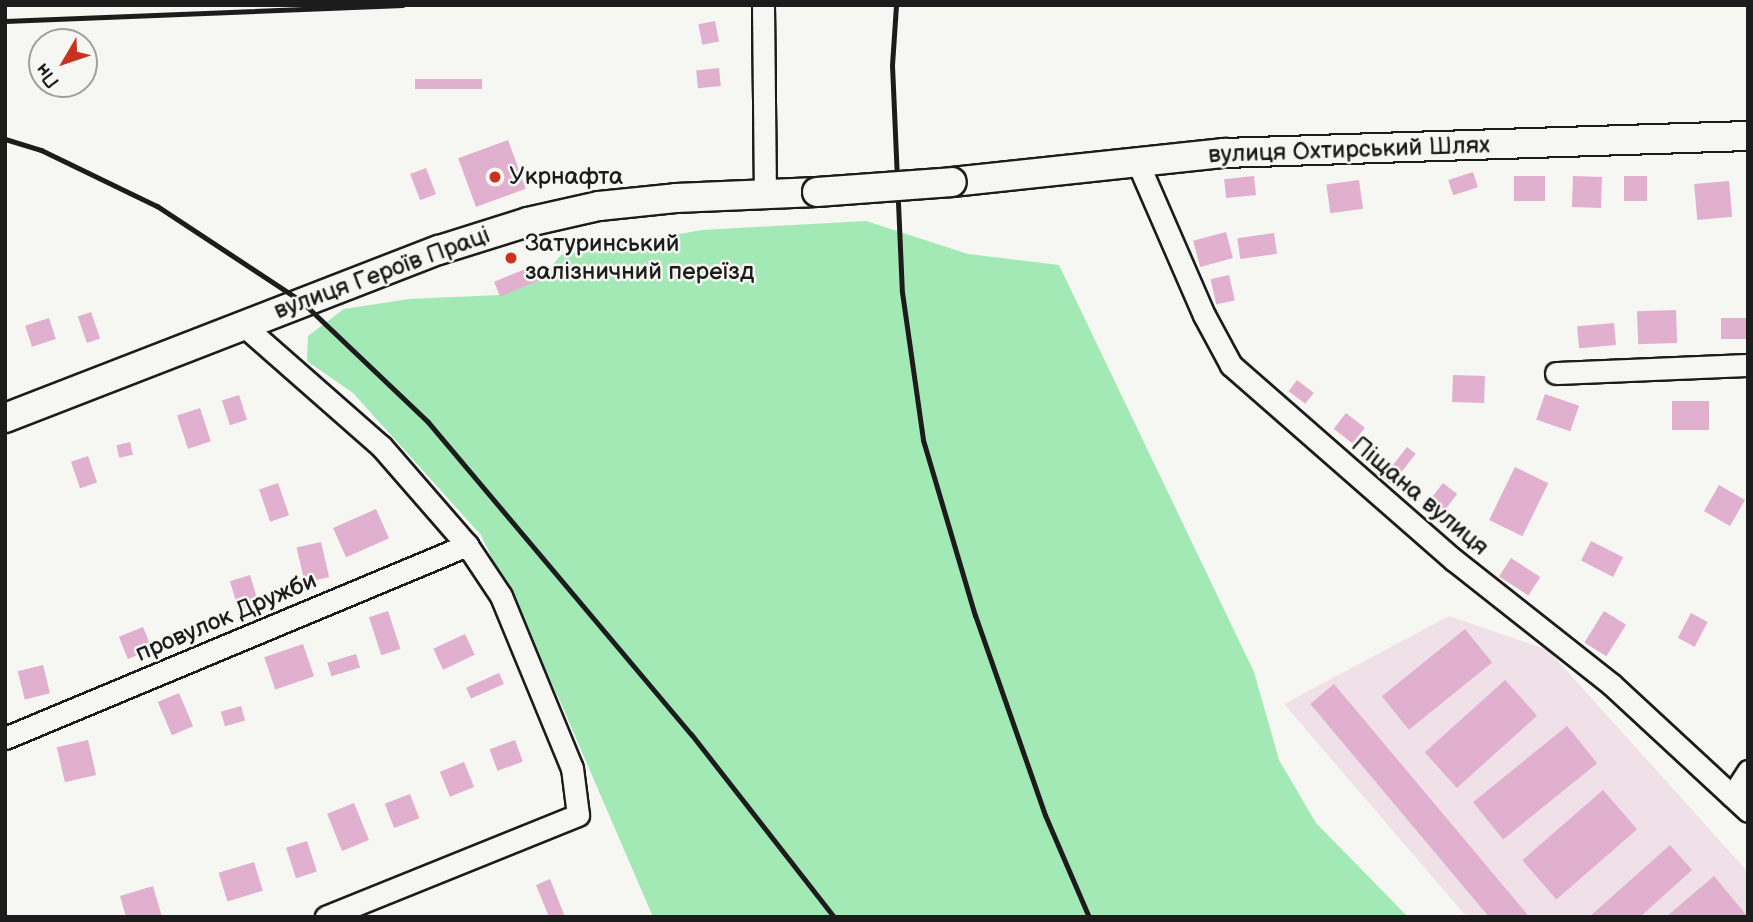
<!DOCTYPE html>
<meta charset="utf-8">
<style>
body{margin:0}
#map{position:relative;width:1753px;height:922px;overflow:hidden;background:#f6f6f2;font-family:"Balsamiq Sans",sans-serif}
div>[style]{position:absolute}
.built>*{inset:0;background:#f0e1e8}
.green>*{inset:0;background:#a3e9b6}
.building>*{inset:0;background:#e1b0cf;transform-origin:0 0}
.roads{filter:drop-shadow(2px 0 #1c1c1c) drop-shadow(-2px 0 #1c1c1c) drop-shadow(0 2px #1c1c1c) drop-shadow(0 -2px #1c1c1c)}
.minor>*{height:21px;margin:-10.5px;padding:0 10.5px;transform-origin:10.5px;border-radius:10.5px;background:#f6f6f2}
.secondary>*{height:28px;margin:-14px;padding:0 14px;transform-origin:14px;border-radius:14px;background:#f6f6f2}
.rail>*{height:5px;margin:-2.5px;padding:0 2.5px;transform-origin:2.5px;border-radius:2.5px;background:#1c1c1c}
.bridges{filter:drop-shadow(2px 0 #1c1c1c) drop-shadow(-2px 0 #1c1c1c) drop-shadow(0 2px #1c1c1c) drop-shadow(0 -2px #1c1c1c)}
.secondary-bridge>*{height:28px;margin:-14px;padding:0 14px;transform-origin:14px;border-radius:14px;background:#f6f6f2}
.dots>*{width:19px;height:19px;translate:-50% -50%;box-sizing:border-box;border:4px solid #f6f6f2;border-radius:50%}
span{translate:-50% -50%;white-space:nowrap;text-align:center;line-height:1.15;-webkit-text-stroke:5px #f6f6f2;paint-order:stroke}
.street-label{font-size:24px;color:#1c1c1c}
.poi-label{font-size:24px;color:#1c1c1c}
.left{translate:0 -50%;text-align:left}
.frame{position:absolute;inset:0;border:7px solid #1c1c1c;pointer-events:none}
.north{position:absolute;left:28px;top:28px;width:70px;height:70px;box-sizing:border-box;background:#f6f6f2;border:2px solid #9f9f9c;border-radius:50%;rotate:231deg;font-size:19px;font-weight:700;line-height:28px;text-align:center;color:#1c1c1c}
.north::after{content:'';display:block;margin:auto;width:24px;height:32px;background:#c8321e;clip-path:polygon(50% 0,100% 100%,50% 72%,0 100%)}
</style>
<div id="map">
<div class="built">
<i style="clip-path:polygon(1449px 616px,1548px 650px,1748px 872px,1748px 917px,1467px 917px,1284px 704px)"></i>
</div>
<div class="green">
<i style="clip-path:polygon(866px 221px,968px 254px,1059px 265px,1254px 672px,1279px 760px,1316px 823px,1408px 917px,653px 917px,560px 701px,481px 535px,353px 393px,307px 361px,308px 336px,344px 309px,409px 299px,500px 295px,539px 281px,561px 255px,702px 230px)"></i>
</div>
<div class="building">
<i style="left:715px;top:21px;width:21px;height:17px;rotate:79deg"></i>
<i style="left:719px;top:68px;width:18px;height:23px;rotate:84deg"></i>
<i style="left:415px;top:79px;width:67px;height:10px"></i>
<i style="left:508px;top:140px;width:52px;height:53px;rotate:70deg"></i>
<i style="left:426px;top:168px;width:28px;height:17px;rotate:69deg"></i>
<i style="left:1473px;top:172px;width:16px;height:26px;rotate:72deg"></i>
<i style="left:1254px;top:176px;width:19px;height:30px;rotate:84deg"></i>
<i style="left:1545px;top:176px;width:25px;height:31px;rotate:90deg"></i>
<i style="left:1573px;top:176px;width:29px;height:31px;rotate:2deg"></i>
<i style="left:1624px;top:176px;width:23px;height:25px"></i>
<i style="left:1359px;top:180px;width:29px;height:33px;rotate:82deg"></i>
<i style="left:1729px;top:181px;width:36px;height:35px;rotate:85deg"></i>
<i style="left:1226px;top:232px;width:27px;height:34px;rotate:75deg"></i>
<i style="left:1274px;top:233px;width:21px;height:37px;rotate:82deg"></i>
<i style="left:533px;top:266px;width:16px;height:42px;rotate:68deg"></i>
<i style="left:1229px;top:275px;width:26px;height:19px;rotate:77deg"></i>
<i style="left:1676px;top:310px;width:33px;height:39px;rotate:88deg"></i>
<i style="left:91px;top:312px;width:28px;height:14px;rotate:71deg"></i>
<i style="left:49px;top:318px;width:22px;height:25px;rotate:72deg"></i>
<i style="left:1721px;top:318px;width:27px;height:21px"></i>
<i style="left:1614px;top:323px;width:22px;height:37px;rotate:85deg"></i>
<i style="left:1453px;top:375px;width:32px;height:27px;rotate:2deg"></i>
<i style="left:1297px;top:380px;width:21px;height:14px;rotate:37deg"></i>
<i style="left:1545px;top:394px;width:36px;height:27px;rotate:19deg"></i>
<i style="left:239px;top:395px;width:26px;height:18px;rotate:72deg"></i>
<i style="left:1672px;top:401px;width:37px;height:29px"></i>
<i style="left:200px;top:408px;width:35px;height:24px;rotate:72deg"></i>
<i style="left:1346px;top:413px;width:24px;height:20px;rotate:38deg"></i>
<i style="left:130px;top:442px;width:13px;height:14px;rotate:77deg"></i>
<i style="left:1407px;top:447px;width:11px;height:39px;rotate:38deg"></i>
<i style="left:88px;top:456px;width:28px;height:18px;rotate:71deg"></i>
<i style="left:1515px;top:467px;width:37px;height:59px;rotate:26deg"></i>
<i style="left:278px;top:483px;width:34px;height:20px;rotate:71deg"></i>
<i style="left:1443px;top:483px;width:18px;height:29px;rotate:38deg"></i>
<i style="left:1719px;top:485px;width:30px;height:30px;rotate:30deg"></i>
<i style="left:376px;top:509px;width:32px;height:47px;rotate:66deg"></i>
<i style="left:1591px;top:541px;width:36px;height:22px;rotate:27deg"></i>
<i style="left:321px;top:542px;width:36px;height:25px;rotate:77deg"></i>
<i style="left:1511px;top:558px;width:35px;height:22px;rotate:33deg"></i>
<i style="left:250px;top:575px;width:30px;height:21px;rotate:73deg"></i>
<i style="left:388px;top:611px;width:40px;height:20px;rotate:72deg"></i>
<i style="left:1604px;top:611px;width:26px;height:37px;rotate:32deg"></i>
<i style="left:1691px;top:613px;width:19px;height:28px;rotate:28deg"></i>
<i style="left:143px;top:627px;width:24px;height:26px;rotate:68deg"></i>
<i style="left:1465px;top:629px;width:43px;height:107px;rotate:51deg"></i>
<i style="left:465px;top:634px;width:23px;height:35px;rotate:65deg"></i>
<i style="left:303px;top:644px;width:34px;height:41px;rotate:71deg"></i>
<i style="left:356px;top:654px;width:14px;height:30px;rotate:73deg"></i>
<i style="left:43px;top:665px;width:29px;height:26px;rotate:76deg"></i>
<i style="left:499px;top:673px;width:12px;height:36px;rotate:66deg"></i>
<i style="left:1505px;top:680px;width:48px;height:108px;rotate:48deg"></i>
<i style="left:1334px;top:684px;width:304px;height:31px;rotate:50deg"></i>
<i style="left:179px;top:693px;width:36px;height:23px;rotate:67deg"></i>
<i style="left:241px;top:706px;width:15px;height:21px;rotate:74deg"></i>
<i style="left:1567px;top:726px;width:48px;height:121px;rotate:51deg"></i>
<i style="left:88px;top:740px;width:36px;height:32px;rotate:77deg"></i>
<i style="left:515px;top:740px;width:23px;height:27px;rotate:70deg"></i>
<i style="left:464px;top:762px;width:27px;height:26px;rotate:68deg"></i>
<i style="left:1603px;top:790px;width:52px;height:107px;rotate:49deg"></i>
<i style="left:410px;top:794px;width:26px;height:27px;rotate:69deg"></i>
<i style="left:354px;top:803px;width:40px;height:29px;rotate:68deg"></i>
<i style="left:307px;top:841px;width:32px;height:22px;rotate:72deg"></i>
<i style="clip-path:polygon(1670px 845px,1692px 870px,1640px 917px,1589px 917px)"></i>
<i style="left:254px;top:862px;width:30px;height:37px;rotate:73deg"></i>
<i style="clip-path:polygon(1714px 876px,1748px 917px,1666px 917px)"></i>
<i style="clip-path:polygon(550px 879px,565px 917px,549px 917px,536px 885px)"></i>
<i style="clip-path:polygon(153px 886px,162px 917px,126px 917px,120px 896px)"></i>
</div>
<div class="roads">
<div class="minor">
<i style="left:763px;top:5px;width:188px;rotate:89.4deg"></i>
<i style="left:1137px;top:161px;width:168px;rotate:66.5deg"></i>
<i style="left:1204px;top:315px;width:57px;rotate:61.6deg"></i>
<i style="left:1231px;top:365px;width:296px;rotate:41.2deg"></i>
<i style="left:1454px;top:560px;width:200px;rotate:38.3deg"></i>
<i style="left:1611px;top:684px;width:187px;rotate:42.8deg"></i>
<i style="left:242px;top:324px;width:185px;rotate:41.3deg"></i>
<i style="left:381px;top:446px;width:131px;rotate:49deg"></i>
<i style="left:467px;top:545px;width:61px;rotate:56.3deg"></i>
<i style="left:501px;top:596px;width:186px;rotate:67.6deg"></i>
<i style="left:572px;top:768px;width:47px;rotate:82.7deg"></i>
<i style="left:578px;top:815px;width:272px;rotate:158deg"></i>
<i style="left:1556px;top:373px;width:192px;rotate:-2.4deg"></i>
<i style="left:5px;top:738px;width:501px;rotate:-22.67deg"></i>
<i style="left:1732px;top:796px;width:30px;rotate:-57deg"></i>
</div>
<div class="secondary">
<i style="left:952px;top:182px;width:274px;rotate:-6.1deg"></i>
<i style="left:1224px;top:153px;width:524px;rotate:-1.86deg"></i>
<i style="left:5px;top:418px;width:465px;rotate:-21.2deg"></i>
<i style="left:439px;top:250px;width:93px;rotate:-17.5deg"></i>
<i style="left:528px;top:222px;width:73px;rotate:-12.7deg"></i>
<i style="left:599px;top:206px;width:77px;rotate:-5.9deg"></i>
<i style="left:676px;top:198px;width:141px;rotate:-2.4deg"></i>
</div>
</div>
<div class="rail">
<i style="left:896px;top:5px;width:60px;rotate:93.8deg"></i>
<i style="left:892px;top:65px;width:227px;rotate:87.5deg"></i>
<i style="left:902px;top:292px;width:149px;rotate:81.9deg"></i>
<i style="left:923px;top:440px;width:183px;rotate:73.5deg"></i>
<i style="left:975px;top:615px;width:212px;rotate:70.7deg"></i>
<i style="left:1045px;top:815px;width:111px;rotate:66.7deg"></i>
<i style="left:5px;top:21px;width:398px;rotate:-2.3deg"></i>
<i style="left:5px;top:139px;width:38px;rotate:17deg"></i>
<i style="left:41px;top:150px;width:129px;rotate:25.8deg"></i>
<i style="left:157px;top:206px;width:173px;rotate:33.4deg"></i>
<i style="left:301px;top:301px;width:175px;rotate:43.6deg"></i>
<i style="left:428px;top:422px;width:408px;rotate:49.9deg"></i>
<i style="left:691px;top:734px;width:232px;rotate:52deg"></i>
</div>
<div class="bridges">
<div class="secondary-bridge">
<i style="left:817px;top:192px;width:135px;rotate:-4.2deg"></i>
</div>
</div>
<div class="dots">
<i style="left:495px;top:177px;background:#c8321e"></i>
<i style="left:511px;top:258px;background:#c8321e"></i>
</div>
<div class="street-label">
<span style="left:1349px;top:150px;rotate:-2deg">вулиця Охтирський Шлях</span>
<span style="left:382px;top:273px;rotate:-20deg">вулиця Героїв Праці</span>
<span style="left:1420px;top:496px;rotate:40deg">Піщана вулиця</span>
<span style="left:226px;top:617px;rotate:-23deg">провулок Дружби</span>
</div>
<div class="poi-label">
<span class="left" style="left:509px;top:177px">Укрнафта</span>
<span class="left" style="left:525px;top:258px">Затуринський<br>залізничний переїзд</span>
</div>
<div class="frame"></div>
<div class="north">Пн</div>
</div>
